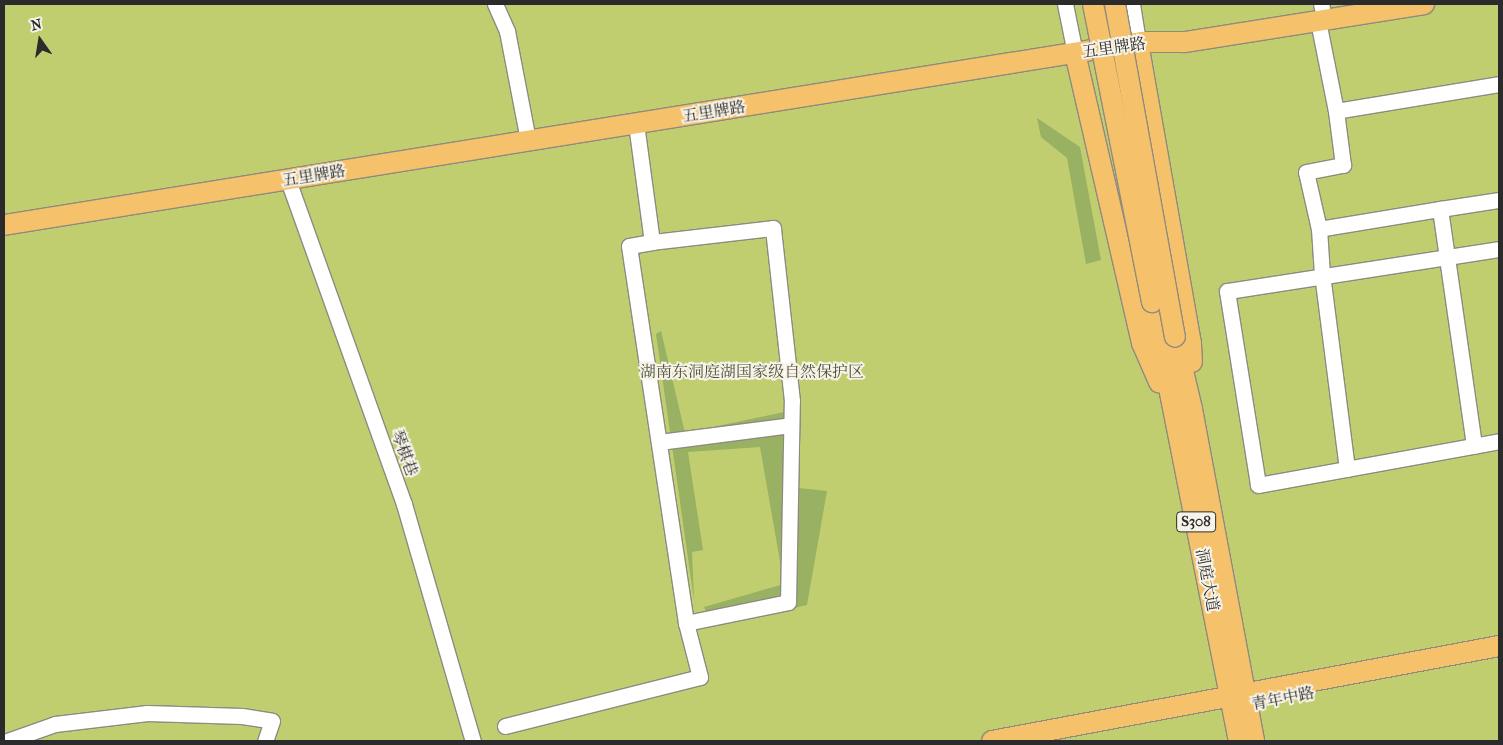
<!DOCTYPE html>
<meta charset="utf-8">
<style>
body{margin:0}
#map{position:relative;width:1503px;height:745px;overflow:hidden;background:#f0ead4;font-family:"IM FELL French Canon","Noto Serif SC",serif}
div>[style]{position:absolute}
.green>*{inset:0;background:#c0ce70;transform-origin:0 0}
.forest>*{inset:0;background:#98b162}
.roads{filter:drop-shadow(1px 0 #8e8a80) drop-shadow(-1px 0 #8e8a80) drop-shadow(0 1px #8e8a80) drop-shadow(0 -1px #8e8a80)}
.minor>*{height:15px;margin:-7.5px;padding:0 7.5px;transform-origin:7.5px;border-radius:7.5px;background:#fff}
.major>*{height:20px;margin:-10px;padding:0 10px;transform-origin:10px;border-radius:10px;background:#f5c16b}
.bridges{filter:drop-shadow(1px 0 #8e8a80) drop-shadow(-1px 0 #8e8a80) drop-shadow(0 1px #8e8a80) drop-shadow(0 -1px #8e8a80)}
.major-bridge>*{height:20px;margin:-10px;padding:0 10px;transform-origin:10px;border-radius:10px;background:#f5c16b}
span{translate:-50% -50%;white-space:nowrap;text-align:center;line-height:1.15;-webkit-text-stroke:4px #f7f3e8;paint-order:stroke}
.shield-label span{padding:1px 4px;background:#f7f3e8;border:1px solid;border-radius:4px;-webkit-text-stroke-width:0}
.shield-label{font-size:15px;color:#2b2b2b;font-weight:700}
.street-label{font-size:16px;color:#2b2b2b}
.park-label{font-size:16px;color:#50543c}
.frame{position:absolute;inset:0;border:5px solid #2b2b2b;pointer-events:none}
.north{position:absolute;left:15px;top:15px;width:50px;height:50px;-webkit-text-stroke:4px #f7f3e8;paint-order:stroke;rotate:347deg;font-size:14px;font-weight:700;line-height:20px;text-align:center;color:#2b2b2b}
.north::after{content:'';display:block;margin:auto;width:18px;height:22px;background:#2b2b2b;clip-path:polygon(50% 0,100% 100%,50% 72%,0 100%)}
</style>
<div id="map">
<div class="green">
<i style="left:4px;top:4px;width:1495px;height:737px"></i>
</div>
<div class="forest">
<i style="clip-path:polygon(1037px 118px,1080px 147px,1101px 260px,1086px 264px,1067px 158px,1041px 137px)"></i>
<i style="clip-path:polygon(661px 331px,685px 433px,789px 411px,799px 488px,827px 491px,807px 605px,712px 627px,704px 607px,784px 584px,760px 447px,688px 452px,703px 550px,692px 552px,694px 600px,656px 334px)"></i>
</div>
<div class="roads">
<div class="minor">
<i style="left:495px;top:4px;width:30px;rotate:66deg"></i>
<i style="left:507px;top:31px;width:101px;rotate:79.1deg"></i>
<i style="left:1065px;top:4px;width:50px;rotate:78.5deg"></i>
<i style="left:1132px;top:4px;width:39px;rotate:81deg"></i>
<i style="left:1321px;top:4px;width:4px;rotate:76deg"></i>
<i style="left:1318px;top:21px;width:92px;rotate:78.7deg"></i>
<i style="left:1336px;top:111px;width:165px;rotate:-9.4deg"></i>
<i style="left:288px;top:180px;width:344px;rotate:70.3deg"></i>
<i style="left:404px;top:504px;width:247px;rotate:73.8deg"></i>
<i style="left:1440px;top:209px;width:60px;rotate:-8.7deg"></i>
<i style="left:1319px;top:229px;width:58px;rotate:-102.8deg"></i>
<i style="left:1306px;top:172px;width:38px;rotate:-11deg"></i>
<i style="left:1343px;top:165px;width:54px;rotate:-97.4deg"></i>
<i style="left:652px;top:242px;width:23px;rotate:170deg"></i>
<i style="left:629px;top:246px;width:381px;rotate:81.4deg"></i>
<i style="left:1499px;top:249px;width:275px;rotate:171.2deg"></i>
<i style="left:1227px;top:291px;width:196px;rotate:80.9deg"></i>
<i style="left:1258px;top:485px;width:245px;rotate:-10.3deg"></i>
<i style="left:659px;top:442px;width:133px;rotate:-7.3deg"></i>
<i style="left:1347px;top:469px;width:196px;rotate:-97.3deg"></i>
<i style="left:1322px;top:275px;width:46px;rotate:-93.7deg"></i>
<i style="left:1319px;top:229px;width:123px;rotate:-9.4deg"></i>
<i style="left:1440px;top:209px;width:239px;rotate:81.8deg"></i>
<i style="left:505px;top:726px;width:201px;rotate:-14.1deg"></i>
<i style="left:700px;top:677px;width:56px;rotate:-104.5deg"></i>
<i style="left:686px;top:623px;width:104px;rotate:-11.6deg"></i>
<i style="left:788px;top:602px;width:201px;rotate:-88.9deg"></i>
<i style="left:792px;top:401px;width:174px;rotate:-96.3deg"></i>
<i style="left:773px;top:228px;width:122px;rotate:173.4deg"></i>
<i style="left:652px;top:242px;width:119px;rotate:-97.7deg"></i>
<i style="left:7px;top:741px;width:51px;rotate:-19.5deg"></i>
<i style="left:55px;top:724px;width:93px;rotate:-6.8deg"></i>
<i style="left:147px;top:713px;width:95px;rotate:1.8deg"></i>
<i style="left:242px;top:716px;width:30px;rotate:9deg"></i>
<i style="left:272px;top:721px;width:21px;rotate:109deg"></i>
</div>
<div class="major">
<i style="left:1138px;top:43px;width:306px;rotate:80deg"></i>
<i style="left:1191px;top:344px;width:18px;rotate:87deg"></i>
<i style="left:1075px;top:53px;width:298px;rotate:77deg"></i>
<i style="left:1142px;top:343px;width:43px;rotate:66.4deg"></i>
<i style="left:4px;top:225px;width:1153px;rotate:-9.14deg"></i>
<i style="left:1142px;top:42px;width:43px"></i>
<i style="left:1185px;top:42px;width:242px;rotate:-9deg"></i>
<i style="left:1152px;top:302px;width:448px;rotate:78.8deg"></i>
<i style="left:1175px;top:337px;width:74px;rotate:76.7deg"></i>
<i style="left:1192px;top:409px;width:338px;rotate:79.4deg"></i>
<i style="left:992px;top:741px;width:516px;rotate:-10.61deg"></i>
</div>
</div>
<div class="bridges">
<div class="major-bridge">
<i style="left:1093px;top:4px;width:304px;rotate:78.8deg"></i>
<i style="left:1115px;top:4px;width:338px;rotate:79.8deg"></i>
</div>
</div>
<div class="shield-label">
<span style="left:1196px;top:522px">S308</span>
</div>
<div class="street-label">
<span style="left:1114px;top:48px;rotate:-8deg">五里牌路</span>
<span style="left:714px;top:112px;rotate:-9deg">五里牌路</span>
<span style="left:314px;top:176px;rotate:-9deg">五里牌路</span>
<span style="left:404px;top:453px;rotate:70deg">琴棋巷</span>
<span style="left:1207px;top:580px;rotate:79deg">洞庭大道</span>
<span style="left:1283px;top:699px;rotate:-11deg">青年中路</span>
</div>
<div class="park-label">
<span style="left:752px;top:372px">湖南东洞庭湖国家级自然保护区</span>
</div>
<div class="frame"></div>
<div class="north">N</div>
</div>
